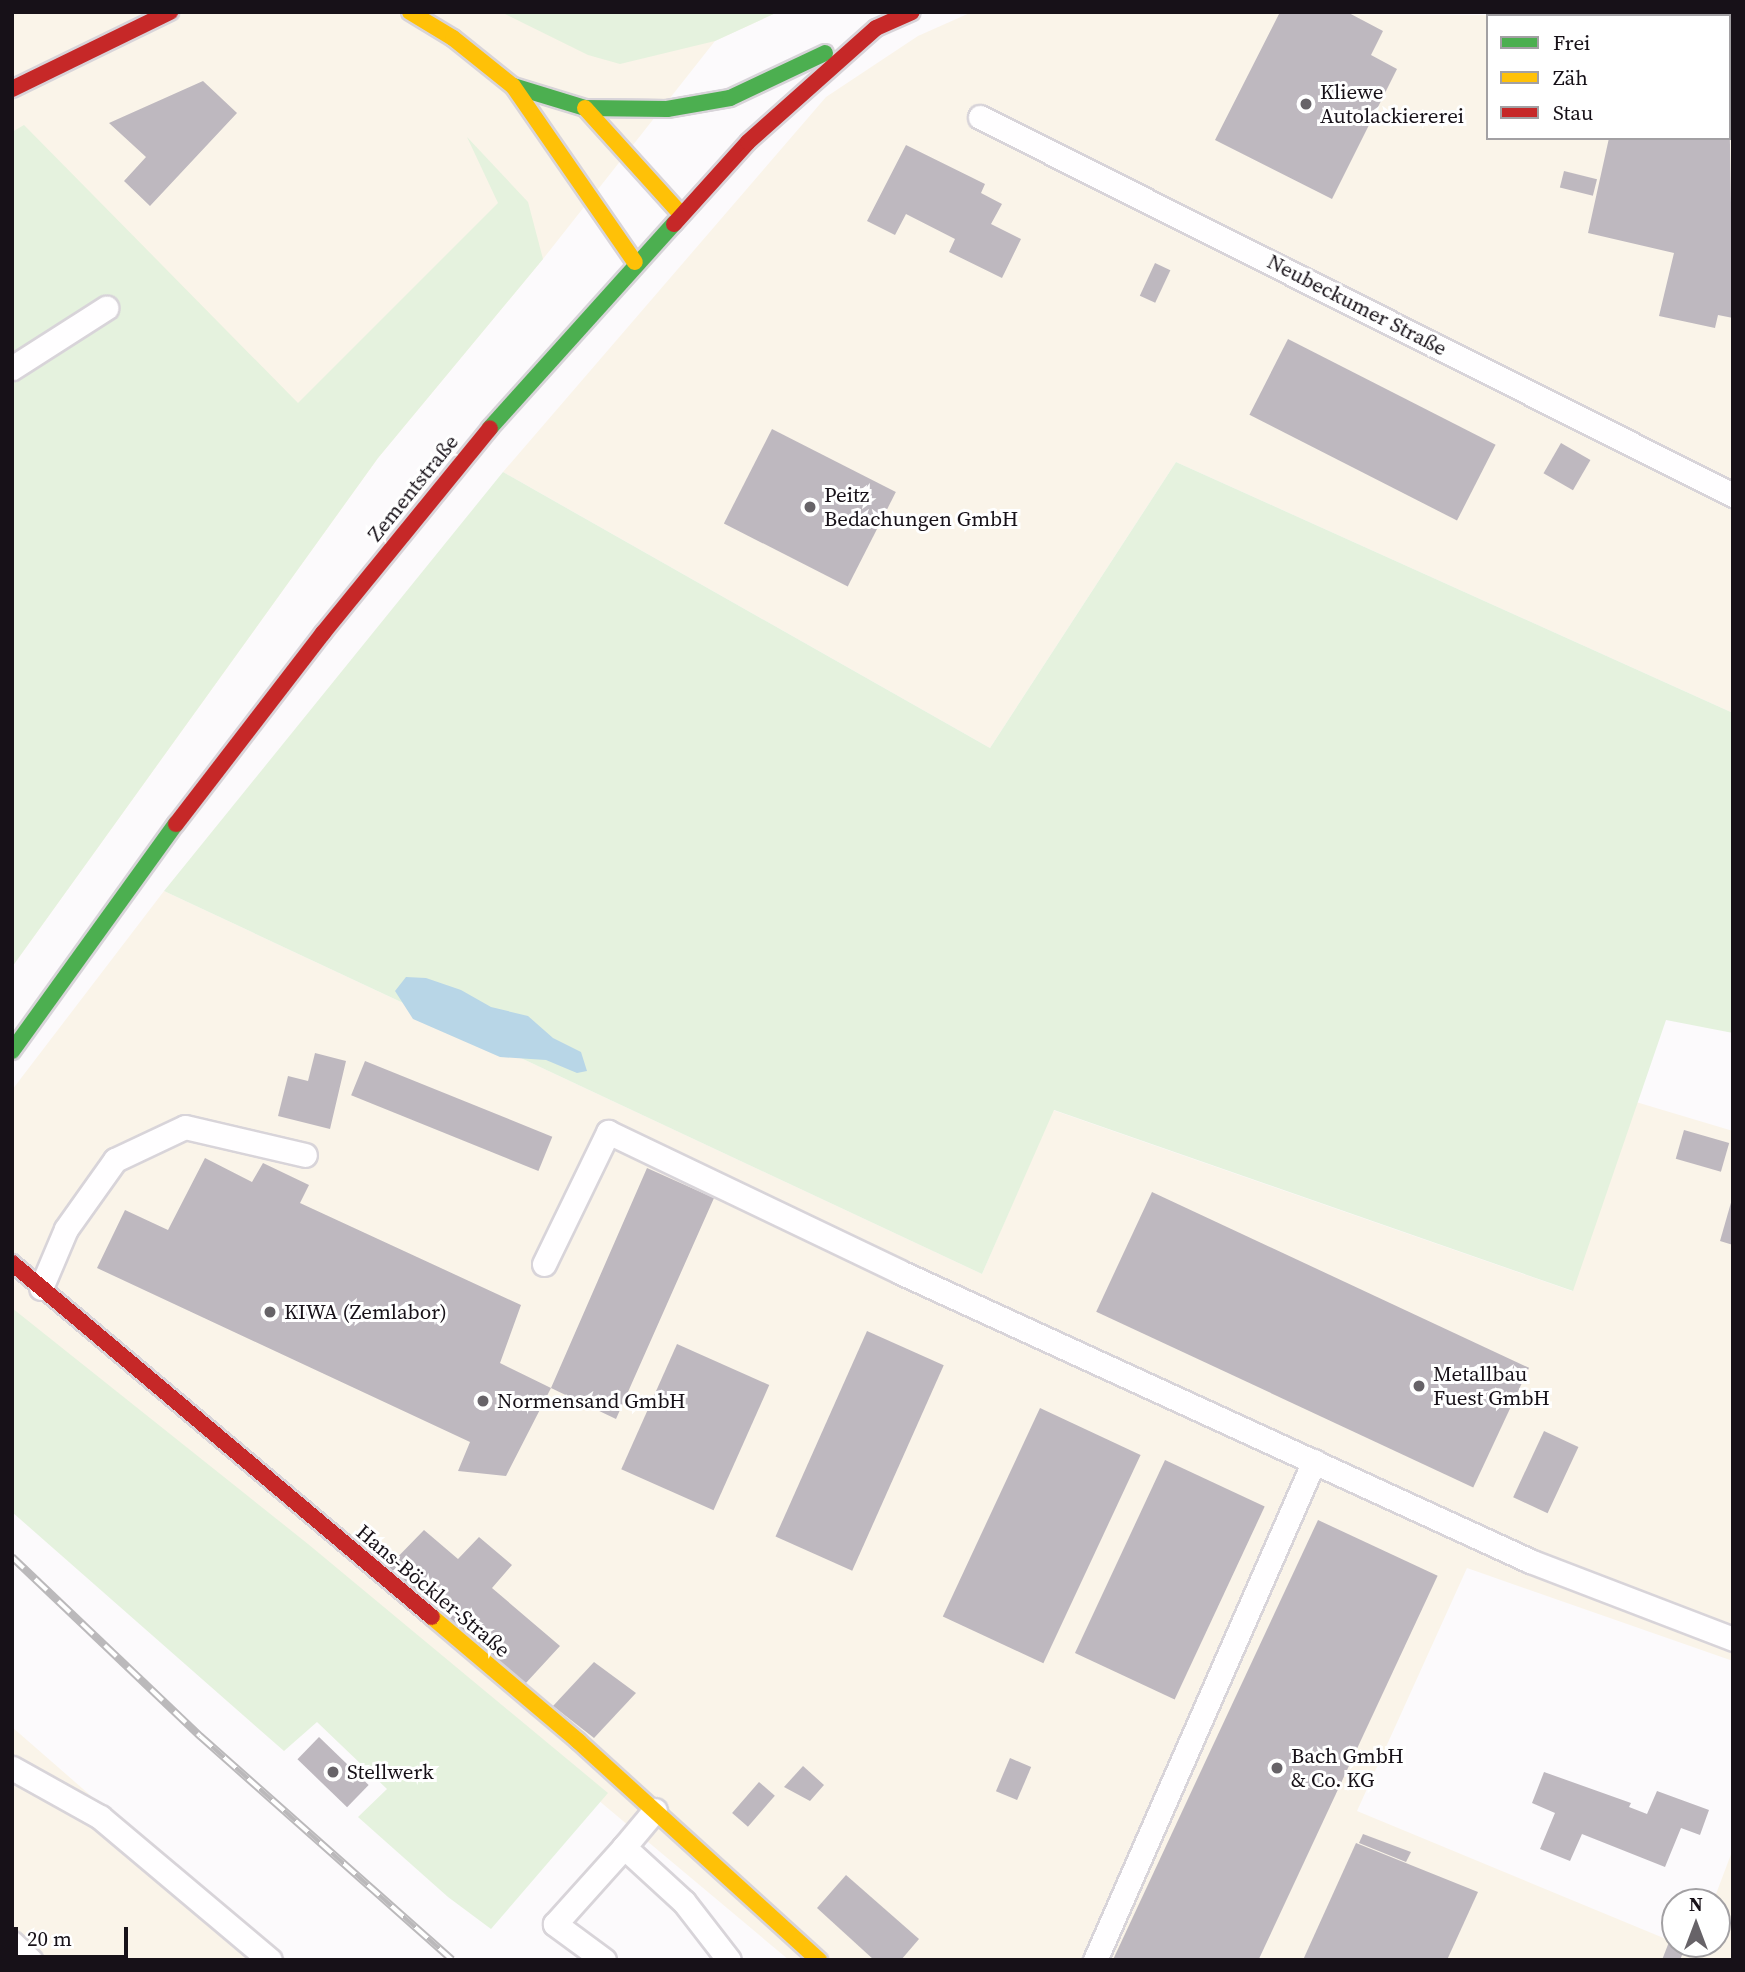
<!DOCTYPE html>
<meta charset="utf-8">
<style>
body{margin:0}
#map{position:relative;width:1745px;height:1972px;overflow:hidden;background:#fcfafc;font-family:"Source Serif 4",serif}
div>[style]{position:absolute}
.commercial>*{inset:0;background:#faf4e9}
.green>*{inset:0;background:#e5f2de}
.water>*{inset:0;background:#b8d6e7}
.building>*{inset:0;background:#beb8bf;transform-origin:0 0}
.roads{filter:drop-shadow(2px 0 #d8d4d9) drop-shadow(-2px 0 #d8d4d9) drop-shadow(0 2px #d8d4d9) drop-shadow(0 -2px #d8d4d9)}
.lane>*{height:23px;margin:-11.5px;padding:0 11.5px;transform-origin:11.5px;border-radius:11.5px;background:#fffeff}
.fast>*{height:16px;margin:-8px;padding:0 8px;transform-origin:8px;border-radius:8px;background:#4caf50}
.slow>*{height:16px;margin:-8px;padding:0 8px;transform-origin:8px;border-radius:8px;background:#ffc107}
.jam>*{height:16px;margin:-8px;padding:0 8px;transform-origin:8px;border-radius:8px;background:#c62828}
.rail>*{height:8px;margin-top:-4px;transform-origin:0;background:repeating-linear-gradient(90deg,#fff 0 16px,#bbb9bb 0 32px);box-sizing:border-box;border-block:2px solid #bbb9bb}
.dots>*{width:19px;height:19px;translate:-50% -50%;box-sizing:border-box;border:4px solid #fff;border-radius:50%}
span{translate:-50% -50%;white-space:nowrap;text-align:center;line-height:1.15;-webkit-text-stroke:6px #fff;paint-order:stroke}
.poi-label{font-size:21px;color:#171118}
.left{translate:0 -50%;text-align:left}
.street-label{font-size:21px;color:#171118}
.frame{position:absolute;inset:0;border:14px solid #171118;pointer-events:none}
.legend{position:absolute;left:1486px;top:14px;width:245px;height:126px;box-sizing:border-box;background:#fff;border:2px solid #a2a0a3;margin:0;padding:9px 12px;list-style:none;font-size:21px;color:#171118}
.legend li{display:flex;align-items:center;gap:14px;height:35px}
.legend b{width:35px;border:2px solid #a2a0a3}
.north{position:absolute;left:1661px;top:1888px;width:70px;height:70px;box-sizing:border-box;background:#fff;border:2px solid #a2a0a3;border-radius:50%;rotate:0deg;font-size:19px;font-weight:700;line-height:28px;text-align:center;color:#171118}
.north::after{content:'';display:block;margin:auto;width:24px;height:32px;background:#676368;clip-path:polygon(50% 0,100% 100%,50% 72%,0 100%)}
.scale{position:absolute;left:14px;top:1927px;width:114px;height:32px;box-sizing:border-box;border:4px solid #171118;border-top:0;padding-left:9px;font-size:21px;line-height:24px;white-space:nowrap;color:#171118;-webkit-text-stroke:5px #fff;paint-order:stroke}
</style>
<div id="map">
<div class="commercial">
<i style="clip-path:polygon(12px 12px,778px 12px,715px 41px,543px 259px,378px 458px,12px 967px)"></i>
<i style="clip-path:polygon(972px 12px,1656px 16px,1488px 16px,1488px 138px,1729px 138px,1729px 35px,1733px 36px,1733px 713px,1176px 462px,990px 748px,503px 472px,826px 97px,918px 36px)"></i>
<i style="clip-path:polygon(164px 891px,982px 1274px,1053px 1110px,1572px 1291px,1636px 1102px,1733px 1131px,1733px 1661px,1467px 1568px,1357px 1811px,1695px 1951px,1698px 1944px,1717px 1944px,1717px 1902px,1713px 1902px,1733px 1849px,1733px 1960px,789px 1960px,12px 1309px,12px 1090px)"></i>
<i style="clip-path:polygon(12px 1727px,279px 1960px,12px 1960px)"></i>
</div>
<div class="green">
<i style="clip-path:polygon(501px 12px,778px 12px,715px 41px,620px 64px,588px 55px)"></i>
<i style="clip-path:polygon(24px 125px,298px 403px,498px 203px,467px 137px,528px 202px,543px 259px,378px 458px,12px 967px,12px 132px)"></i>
<i style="clip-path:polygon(1176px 462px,1733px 713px,1733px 1033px,1666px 1020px,1573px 1291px,1054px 1110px,982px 1274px,164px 891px,503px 472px,990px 748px)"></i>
<i style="clip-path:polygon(12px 1308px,308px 1544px,608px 1793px,491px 1929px,448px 1897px,358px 1817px,387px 1789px,317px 1722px,284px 1751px,12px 1512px)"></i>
</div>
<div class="water">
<i style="clip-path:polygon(406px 977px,426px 978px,461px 990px,491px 1007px,528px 1016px,553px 1038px,581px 1052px,587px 1071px,577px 1073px,546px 1060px,500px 1057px,413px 1019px,395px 991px)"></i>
</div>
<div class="building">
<i style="clip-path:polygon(1280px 12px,1347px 12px,1383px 31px,1371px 55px,1397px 69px,1332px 199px,1215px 140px)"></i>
<i style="clip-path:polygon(203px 81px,237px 113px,150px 206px,124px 181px,146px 157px,109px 123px)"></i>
<i style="clip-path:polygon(1729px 88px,1733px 318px,1718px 315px,1715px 328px,1659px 316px,1674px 253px,1588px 233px,1609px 138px,1729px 138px)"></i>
<i style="clip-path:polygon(906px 145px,985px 184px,981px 193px,1002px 204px,991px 224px,1021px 239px,1002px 278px,949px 252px,955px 239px,906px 214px,895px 235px,867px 221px)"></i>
<i style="left:1564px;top:171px;width:34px;height:17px;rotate:14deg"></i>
<i style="left:1155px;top:263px;width:17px;height:36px;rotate:25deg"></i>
<i style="left:1288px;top:339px;width:233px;height:85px;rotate:27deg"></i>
<i style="left:772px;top:429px;width:139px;height:106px;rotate:27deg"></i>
<i style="left:1561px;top:443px;width:34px;height:35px;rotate:30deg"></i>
<i style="clip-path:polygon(315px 1053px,346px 1061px,330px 1129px,278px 1116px,288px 1076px,308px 1081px)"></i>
<i style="left:365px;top:1061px;width:202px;height:37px;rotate:22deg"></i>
<i style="left:1684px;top:1130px;width:47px;height:30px;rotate:16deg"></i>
<i style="clip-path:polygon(205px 1158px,252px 1182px,263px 1163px,309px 1185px,300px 1203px,521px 1305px,500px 1363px,551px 1388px,647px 1168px,714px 1198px,616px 1419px,551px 1388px,506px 1476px,458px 1471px,470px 1442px,97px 1268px,125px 1210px,168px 1230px)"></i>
<i style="left:1152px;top:1192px;width:416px;height:132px;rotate:25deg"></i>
<i style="clip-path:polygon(1732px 1199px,1733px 1199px,1733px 1245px,1720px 1241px)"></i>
<i style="left:867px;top:1331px;width:84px;height:225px;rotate:24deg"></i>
<i style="left:677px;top:1344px;width:101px;height:137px;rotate:24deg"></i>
<i style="left:1040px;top:1408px;width:111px;height:230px;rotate:25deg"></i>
<i style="left:1544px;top:1431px;width:38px;height:73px;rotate:25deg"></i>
<i style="left:1165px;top:1460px;width:110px;height:213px;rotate:25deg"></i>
<i style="left:1318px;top:1520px;width:132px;height:484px;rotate:25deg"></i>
<i style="clip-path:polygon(424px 1530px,458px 1559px,479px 1537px,512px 1565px,492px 1588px,560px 1646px,525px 1684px,387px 1568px)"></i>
<i style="clip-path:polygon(594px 1662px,636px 1693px,594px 1738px,553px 1706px)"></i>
<i style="left:319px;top:1737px;width:69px;height:31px;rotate:44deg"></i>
<i style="left:1010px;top:1758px;width:23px;height:36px;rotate:23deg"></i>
<i style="clip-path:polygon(803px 1766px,824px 1785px,810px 1801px,784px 1787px)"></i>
<i style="clip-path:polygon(1544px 1772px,1631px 1803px,1629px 1807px,1647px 1814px,1657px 1791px,1709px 1810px,1700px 1835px,1681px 1828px,1665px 1867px,1582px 1834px,1570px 1861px,1540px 1849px,1555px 1813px,1532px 1803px)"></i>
<i style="left:759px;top:1782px;width:21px;height:41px;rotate:41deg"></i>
<i style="clip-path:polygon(1363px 1834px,1411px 1852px,1406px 1862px,1359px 1843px)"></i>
<i style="clip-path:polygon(1356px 1843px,1478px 1892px,1447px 1960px,1303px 1960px)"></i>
<i style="clip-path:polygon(846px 1875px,919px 1939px,901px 1960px,874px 1960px,817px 1908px)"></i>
<i style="clip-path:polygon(1669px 1942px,1685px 1948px,1680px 1960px,1662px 1960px)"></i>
</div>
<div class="roads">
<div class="lane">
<i style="left:980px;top:117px;width:843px;rotate:26.66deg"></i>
<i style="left:12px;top:368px;width:112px;rotate:-32.6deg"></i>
<i style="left:544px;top:1264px;width:147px;rotate:-64.1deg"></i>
<i style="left:608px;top:1132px;width:324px;rotate:25.6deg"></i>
<i style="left:900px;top:1272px;width:693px;rotate:24.64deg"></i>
<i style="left:1530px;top:1561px;width:217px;rotate:21deg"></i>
<i style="left:41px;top:1288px;width:64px;rotate:-67deg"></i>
<i style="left:66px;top:1229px;width:85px;rotate:-54.6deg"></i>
<i style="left:115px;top:1160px;width:77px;rotate:-25.2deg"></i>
<i style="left:185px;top:1127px;width:123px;rotate:13.1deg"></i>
<i style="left:12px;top:1768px;width:101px;rotate:29.1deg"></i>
<i style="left:100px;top:1817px;width:222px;rotate:40.1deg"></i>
<i style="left:624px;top:1847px;width:48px;rotate:-50deg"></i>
<i style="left:12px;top:1943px;width:25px;rotate:43deg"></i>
<i style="left:604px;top:1960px;width:61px;rotate:-143.7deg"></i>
<i style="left:555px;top:1924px;width:103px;rotate:-48.1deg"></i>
<i style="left:624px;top:1847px;width:81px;rotate:42.5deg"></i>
<i style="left:684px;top:1902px;width:73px;rotate:52.2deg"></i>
<i style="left:1095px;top:1960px;width:545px;rotate:-66.3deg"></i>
</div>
<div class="fast">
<i style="left:513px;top:86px;width:75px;rotate:17deg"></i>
<i style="left:585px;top:108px;width:82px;rotate:0.7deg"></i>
<i style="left:667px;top:109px;width:64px;rotate:-9.9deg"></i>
<i style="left:730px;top:98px;width:105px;rotate:-25.3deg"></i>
<i style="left:490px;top:428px;width:275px;rotate:-48deg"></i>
<i style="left:12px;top:1051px;width:280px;rotate:-54.2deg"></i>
</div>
<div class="slow">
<i style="left:410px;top:12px;width:50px;rotate:31.2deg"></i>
<i style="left:453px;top:38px;width:77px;rotate:38.7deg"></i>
<i style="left:513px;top:86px;width:214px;rotate:55.3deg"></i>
<i style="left:585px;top:108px;width:142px;rotate:47.9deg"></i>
<i style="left:432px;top:1617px;width:192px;rotate:40.3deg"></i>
<i style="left:578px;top:1741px;width:326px;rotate:42.3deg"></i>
</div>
<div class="jam">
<i style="left:12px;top:89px;width:176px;rotate:-26deg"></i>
<i style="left:674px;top:224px;width:110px;rotate:-47.9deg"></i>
<i style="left:748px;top:142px;width:171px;rotate:-41.7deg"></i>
<i style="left:876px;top:28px;width:39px;rotate:-24deg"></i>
<i style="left:176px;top:824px;width:241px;rotate:-52.4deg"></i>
<i style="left:323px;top:633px;width:264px;rotate:-50.8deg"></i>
<i style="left:12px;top:1263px;width:549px;rotate:40.13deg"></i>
</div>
</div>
<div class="rail">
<i style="left:12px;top:1557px;width:260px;rotate:43.6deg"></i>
<i style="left:200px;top:1736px;width:337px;rotate:41.6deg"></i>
</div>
<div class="dots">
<i style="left:1306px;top:104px;background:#676368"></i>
<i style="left:810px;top:507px;background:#676368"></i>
<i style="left:270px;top:1312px;background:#676368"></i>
<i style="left:1419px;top:1386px;background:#676368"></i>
<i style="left:483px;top:1401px;background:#676368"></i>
<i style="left:1277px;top:1768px;background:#676368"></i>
<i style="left:333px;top:1772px;background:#676368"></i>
</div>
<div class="poi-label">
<span class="left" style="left:1320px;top:104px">Kliewe<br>Autolackiererei</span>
<span class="left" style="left:824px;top:507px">Peitz<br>Bedachungen GmbH</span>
<span class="left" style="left:284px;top:1312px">KIWA (Zemlabor)</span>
<span class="left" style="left:1433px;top:1386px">Metallbau<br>Fuest GmbH</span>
<span class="left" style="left:497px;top:1401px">Normensand GmbH</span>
<span class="left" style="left:1291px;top:1768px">Bach GmbH<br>&amp; Co. KG</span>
<span class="left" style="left:347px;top:1772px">Stellwerk</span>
</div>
<div class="street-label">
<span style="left:1357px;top:305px;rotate:27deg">Neubeckumer Straße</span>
<span style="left:413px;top:488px;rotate:-51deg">Zementstraße</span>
<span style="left:433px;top:1591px;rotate:40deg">Hans-Böckler-Straße</span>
</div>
<div class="frame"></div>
<ul class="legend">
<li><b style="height:9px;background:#4caf50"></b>Frei</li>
<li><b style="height:9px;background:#ffc107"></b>Zäh</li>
<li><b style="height:9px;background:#c62828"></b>Stau</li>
</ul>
<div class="north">N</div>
<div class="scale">20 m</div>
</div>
